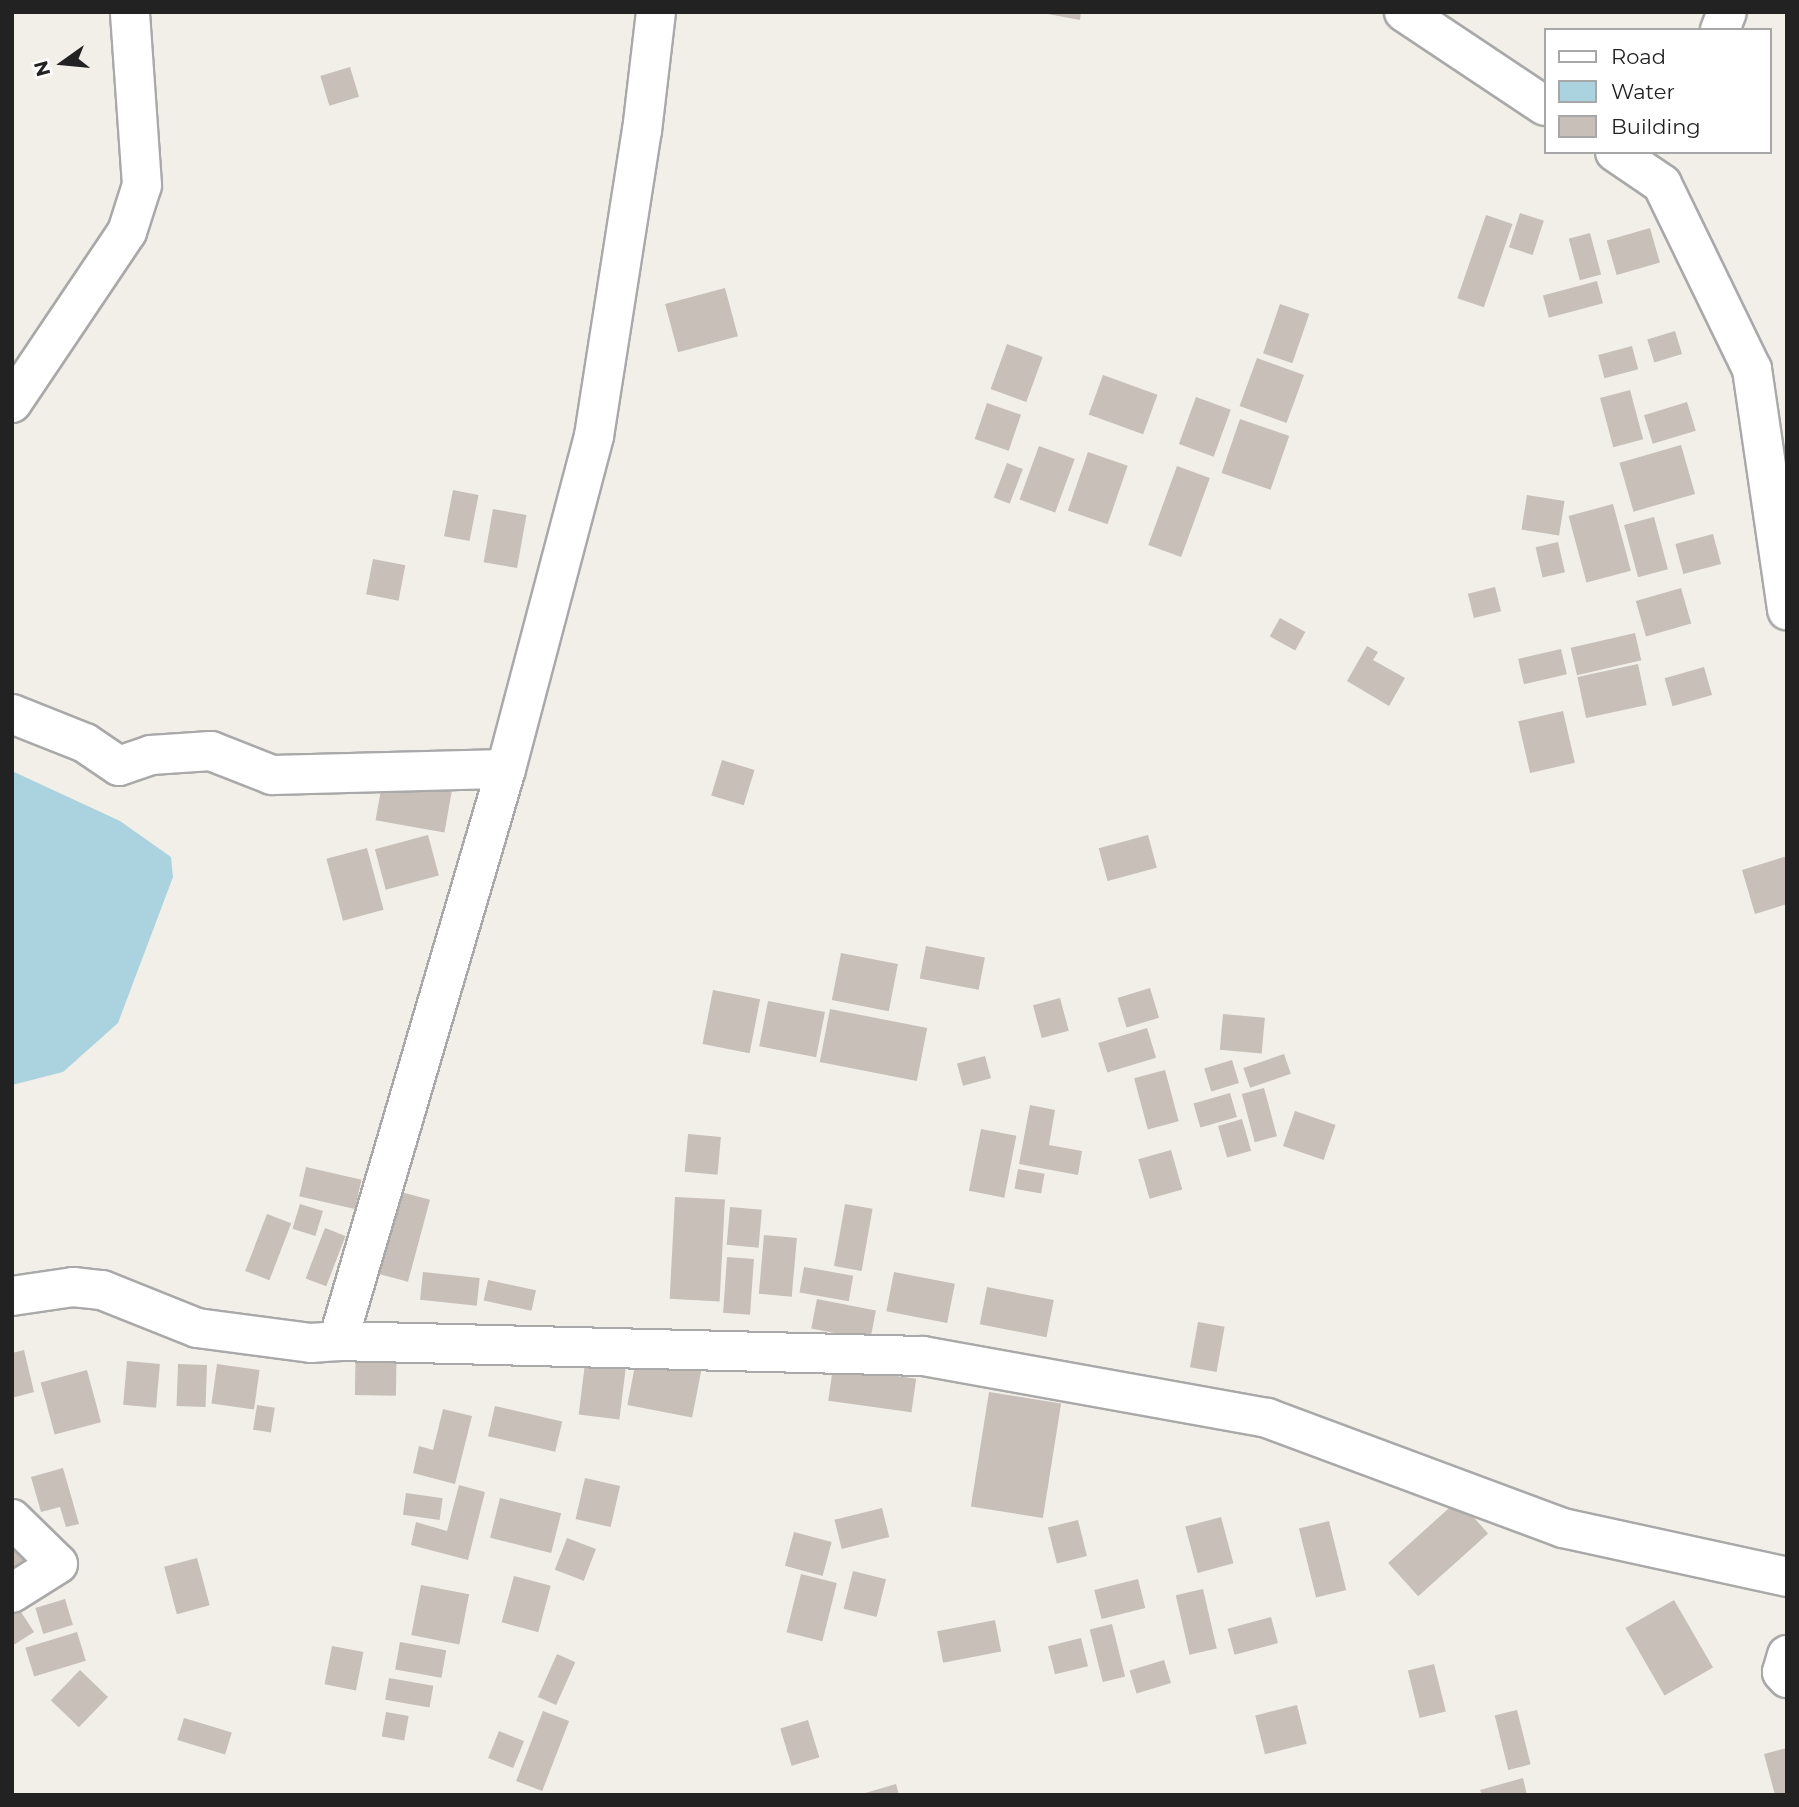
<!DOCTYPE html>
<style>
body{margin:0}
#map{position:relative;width:1799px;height:1807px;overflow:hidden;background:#f2efe9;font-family:Montserrat,sans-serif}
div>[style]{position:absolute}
.water>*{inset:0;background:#aad3df}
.building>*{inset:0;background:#c7bfb8;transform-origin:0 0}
.roads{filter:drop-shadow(2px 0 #a9a9a9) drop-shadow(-2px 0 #a9a9a9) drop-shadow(0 2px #a9a9a9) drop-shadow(0 -2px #a9a9a9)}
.minor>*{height:38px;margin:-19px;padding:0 19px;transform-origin:19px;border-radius:19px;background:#fff}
span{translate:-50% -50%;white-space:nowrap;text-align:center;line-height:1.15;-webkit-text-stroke:6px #fff;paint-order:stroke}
.frame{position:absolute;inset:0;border:14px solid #222;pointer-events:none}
.legend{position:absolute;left:1544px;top:28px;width:228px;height:126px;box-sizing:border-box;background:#fff;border:2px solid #a7a7a7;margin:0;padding:9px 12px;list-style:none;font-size:21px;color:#222}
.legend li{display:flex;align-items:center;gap:14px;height:35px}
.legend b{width:35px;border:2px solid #a7a7a7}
.north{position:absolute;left:28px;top:28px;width:70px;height:70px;-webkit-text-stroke:5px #fff;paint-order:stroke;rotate:255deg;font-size:19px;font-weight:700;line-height:28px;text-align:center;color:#222}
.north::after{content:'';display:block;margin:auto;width:24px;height:32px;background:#222;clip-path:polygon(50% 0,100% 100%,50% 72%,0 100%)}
</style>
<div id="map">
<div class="water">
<i style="clip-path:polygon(12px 771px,120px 821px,171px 857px,173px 877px,118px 1023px,63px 1072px,12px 1085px)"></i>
</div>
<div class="building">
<i style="clip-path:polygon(1037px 12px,1081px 12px,1080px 20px)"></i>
<i style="left:350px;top:67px;width:31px;height:31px;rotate:73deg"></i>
<i style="left:1520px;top:213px;width:25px;height:36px;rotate:18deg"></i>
<i style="left:1486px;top:215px;width:28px;height:88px;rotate:19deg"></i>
<i style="left:1650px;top:228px;width:36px;height:45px;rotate:74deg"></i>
<i style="left:1590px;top:233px;width:43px;height:22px;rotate:75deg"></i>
<i style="left:1597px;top:281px;width:23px;height:56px;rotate:75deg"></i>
<i style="left:725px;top:288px;width:50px;height:62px;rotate:75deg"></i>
<i style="left:1280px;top:304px;width:31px;height:52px;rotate:19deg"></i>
<i style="left:1675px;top:331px;width:24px;height:29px;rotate:73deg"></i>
<i style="left:1007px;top:344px;width:38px;height:48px;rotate:20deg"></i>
<i style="left:1632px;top:346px;width:24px;height:35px;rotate:75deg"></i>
<i style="left:1257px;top:358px;width:50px;height:51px;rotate:20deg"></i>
<i style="left:1103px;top:375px;width:58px;height:42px;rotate:20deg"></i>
<i style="left:1630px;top:390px;width:51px;height:31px;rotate:75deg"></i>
<i style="left:1196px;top:397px;width:37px;height:50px;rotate:20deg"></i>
<i style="left:1687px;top:402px;width:30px;height:45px;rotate:73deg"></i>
<i style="left:987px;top:403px;width:36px;height:38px;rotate:19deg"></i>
<i style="left:1240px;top:419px;width:52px;height:57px;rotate:19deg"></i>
<i style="left:1681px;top:445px;width:51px;height:64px;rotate:74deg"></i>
<i style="left:1039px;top:446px;width:38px;height:57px;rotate:20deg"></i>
<i style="left:1088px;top:452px;width:42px;height:62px;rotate:19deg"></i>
<i style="left:1007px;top:463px;width:17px;height:37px;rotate:21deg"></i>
<i style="left:1177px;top:466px;width:35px;height:84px;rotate:20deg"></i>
<i style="left:453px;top:490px;width:26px;height:47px;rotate:11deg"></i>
<i style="left:1527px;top:495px;width:38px;height:35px;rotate:9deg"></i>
<i style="left:1613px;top:504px;width:69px;height:46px;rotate:75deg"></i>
<i style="left:493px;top:509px;width:34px;height:54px;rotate:10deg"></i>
<i style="left:1654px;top:517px;width:54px;height:31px;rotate:75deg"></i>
<i style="left:1713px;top:534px;width:31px;height:39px;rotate:75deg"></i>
<i style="left:1558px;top:542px;width:31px;height:23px;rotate:77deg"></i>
<i style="left:373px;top:559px;width:33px;height:36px;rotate:11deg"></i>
<i style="left:1495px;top:587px;width:25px;height:28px;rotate:76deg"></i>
<i style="left:1681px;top:588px;width:37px;height:47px;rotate:74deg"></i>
<i style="left:1280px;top:618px;width:29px;height:21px;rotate:29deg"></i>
<i style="left:1635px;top:633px;width:28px;height:66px;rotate:77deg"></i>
<i style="clip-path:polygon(1367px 646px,1378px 652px,1373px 660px,1405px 678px,1389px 706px,1347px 681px)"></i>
<i style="left:1561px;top:649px;width:26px;height:44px;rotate:77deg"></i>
<i style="left:1638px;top:664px;width:42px;height:62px;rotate:78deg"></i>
<i style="left:1704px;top:667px;width:29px;height:41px;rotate:74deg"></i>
<i style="left:1563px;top:711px;width:53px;height:46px;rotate:77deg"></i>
<i style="left:722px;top:760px;width:34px;height:37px;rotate:17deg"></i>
<i style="left:383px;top:778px;width:70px;height:43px;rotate:10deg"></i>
<i style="left:428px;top:835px;width:42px;height:55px;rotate:75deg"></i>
<i style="left:1148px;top:835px;width:34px;height:51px;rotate:75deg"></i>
<i style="left:367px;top:848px;width:64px;height:42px;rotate:75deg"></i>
<i style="clip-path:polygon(1787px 856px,1787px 904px,1755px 914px,1742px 870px)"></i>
<i style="left:926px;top:946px;width:60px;height:33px;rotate:11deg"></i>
<i style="left:841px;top:953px;width:58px;height:48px;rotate:11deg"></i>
<i style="left:1150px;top:988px;width:31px;height:34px;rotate:73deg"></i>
<i style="left:713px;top:990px;width:48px;height:55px;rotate:11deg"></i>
<i style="left:1060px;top:998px;width:34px;height:28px;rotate:75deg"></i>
<i style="left:768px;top:1001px;width:58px;height:46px;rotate:11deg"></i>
<i style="left:830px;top:1009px;width:99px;height:54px;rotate:11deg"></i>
<i style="left:1223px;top:1014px;width:42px;height:36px;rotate:5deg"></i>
<i style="left:1147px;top:1028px;width:31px;height:51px;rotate:73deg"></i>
<i style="left:1284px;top:1054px;width:21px;height:43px;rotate:71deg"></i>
<i style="left:985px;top:1056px;width:23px;height:29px;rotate:75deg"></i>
<i style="left:1232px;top:1060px;width:24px;height:29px;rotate:73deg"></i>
<i style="left:1165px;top:1070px;width:53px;height:32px;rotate:75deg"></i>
<i style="left:1264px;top:1088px;width:50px;height:23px;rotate:75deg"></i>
<i style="left:1230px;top:1093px;width:25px;height:38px;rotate:74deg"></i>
<i style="clip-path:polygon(1030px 1105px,1055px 1110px,1049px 1145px,1082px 1151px,1078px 1175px,1019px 1164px)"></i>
<i style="left:1295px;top:1111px;width:43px;height:37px;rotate:19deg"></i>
<i style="left:1242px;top:1119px;width:33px;height:25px;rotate:74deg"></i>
<i style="left:981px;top:1129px;width:36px;height:63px;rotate:11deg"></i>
<i style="left:688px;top:1134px;width:33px;height:38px;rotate:5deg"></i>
<i style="left:1171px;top:1150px;width:41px;height:34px;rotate:74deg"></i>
<i style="left:306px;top:1167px;width:57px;height:30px;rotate:13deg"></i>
<i style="left:1018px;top:1169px;width:27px;height:20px;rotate:10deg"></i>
<i style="left:401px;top:1192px;width:30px;height:85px;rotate:15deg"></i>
<i style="left:675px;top:1197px;width:50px;height:102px;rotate:3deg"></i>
<i style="left:300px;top:1204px;width:24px;height:26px;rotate:17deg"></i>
<i style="left:845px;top:1204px;width:28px;height:63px;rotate:10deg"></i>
<i style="left:730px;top:1207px;width:32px;height:38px;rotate:5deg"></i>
<i style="left:267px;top:1214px;width:26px;height:61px;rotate:21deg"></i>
<i style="left:325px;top:1228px;width:22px;height:54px;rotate:21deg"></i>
<i style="left:764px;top:1235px;width:33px;height:59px;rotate:5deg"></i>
<i style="left:727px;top:1257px;width:27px;height:56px;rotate:4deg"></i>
<i style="left:804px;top:1267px;width:50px;height:26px;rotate:10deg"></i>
<i style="left:423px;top:1272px;width:57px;height:28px;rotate:6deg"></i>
<i style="left:894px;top:1272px;width:62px;height:40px;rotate:11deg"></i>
<i style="left:488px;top:1280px;width:49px;height:21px;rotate:12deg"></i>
<i style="left:987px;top:1287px;width:68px;height:38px;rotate:11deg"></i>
<i style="left:817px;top:1299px;width:60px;height:30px;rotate:11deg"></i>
<i style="left:1198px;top:1322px;width:27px;height:46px;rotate:10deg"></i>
<i style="left:356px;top:1331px;width:41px;height:64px;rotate:1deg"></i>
<i style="left:639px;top:1345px;width:66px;height:61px;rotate:11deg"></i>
<i style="clip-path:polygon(24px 1350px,34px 1392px,12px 1398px,12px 1353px)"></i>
<i style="left:586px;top:1355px;width:41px;height:60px;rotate:7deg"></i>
<i style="left:127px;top:1361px;width:33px;height:44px;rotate:5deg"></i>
<i style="left:178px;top:1364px;width:29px;height:42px;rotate:2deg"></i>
<i style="left:217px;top:1364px;width:43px;height:40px;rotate:8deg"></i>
<i style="left:833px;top:1367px;width:84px;height:34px;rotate:8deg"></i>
<i style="left:87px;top:1370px;width:54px;height:48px;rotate:75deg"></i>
<i style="left:989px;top:1392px;width:73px;height:116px;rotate:9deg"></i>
<i style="left:257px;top:1405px;width:18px;height:25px;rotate:9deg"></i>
<i style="left:495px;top:1406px;width:69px;height:31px;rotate:13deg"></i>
<i style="clip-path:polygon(443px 1409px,472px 1416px,455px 1484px,413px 1473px,419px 1446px,433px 1450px)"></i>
<i style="clip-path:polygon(63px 1468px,79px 1524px,66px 1527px,60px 1507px,41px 1512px,31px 1477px)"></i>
<i style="left:585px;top:1478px;width:36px;height:42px;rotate:13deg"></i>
<i style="clip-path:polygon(459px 1485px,485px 1492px,468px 1560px,411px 1545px,416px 1522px,447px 1531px)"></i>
<i style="left:406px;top:1493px;width:37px;height:22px;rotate:8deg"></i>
<i style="left:500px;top:1498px;width:63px;height:41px;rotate:14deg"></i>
<i style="left:1458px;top:1500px;width:45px;height:94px;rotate:48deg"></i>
<i style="left:882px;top:1508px;width:30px;height:49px;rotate:76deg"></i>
<i style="left:1221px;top:1517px;width:48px;height:37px;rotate:75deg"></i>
<i style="left:1078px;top:1520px;width:37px;height:31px;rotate:76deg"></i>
<i style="left:1329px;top:1521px;width:71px;height:31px;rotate:76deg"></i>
<i style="left:794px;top:1532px;width:39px;height:35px;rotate:15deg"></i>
<i style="left:567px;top:1538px;width:31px;height:34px;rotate:21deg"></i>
<i style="clip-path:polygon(12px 1541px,29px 1566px,12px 1577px)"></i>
<i style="left:197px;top:1558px;width:49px;height:34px;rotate:75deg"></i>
<i style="left:853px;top:1571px;width:34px;height:39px;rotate:14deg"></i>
<i style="left:801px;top:1574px;width:37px;height:60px;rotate:14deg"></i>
<i style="left:514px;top:1576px;width:38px;height:48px;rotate:15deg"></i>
<i style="left:1138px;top:1579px;width:30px;height:45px;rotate:76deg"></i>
<i style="left:421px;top:1585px;width:49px;height:51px;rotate:11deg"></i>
<i style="left:1203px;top:1589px;width:61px;height:28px;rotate:77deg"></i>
<i style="clip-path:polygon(12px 1598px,34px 1632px,12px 1646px)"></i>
<i style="left:65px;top:1599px;width:27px;height:31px;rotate:73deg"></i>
<i style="left:1674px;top:1600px;width:78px;height:56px;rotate:60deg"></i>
<i style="left:1271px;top:1617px;width:27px;height:45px;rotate:75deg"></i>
<i style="left:995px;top:1620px;width:32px;height:59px;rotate:79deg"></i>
<i style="left:1112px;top:1624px;width:54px;height:23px;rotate:76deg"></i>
<i style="left:77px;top:1632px;width:30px;height:54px;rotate:73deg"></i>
<i style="left:1081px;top:1638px;width:29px;height:34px;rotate:76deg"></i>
<i style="left:400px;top:1642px;width:47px;height:28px;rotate:10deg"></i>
<i style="left:332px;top:1646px;width:32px;height:39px;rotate:11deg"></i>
<i style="left:557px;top:1654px;width:20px;height:47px;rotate:24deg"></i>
<i style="left:1164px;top:1660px;width:24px;height:36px;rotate:73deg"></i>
<i style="left:1434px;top:1664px;width:49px;height:27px;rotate:76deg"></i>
<i style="left:80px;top:1670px;width:39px;height:42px;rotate:44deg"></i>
<i style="left:389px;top:1678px;width:45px;height:22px;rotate:10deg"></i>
<i style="left:1297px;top:1705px;width:40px;height:43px;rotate:76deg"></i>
<i style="left:1517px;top:1710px;width:56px;height:23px;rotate:76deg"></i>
<i style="left:543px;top:1711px;width:28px;height:75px;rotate:21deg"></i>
<i style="left:386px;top:1712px;width:23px;height:25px;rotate:10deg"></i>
<i style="left:184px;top:1718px;width:50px;height:23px;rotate:17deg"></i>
<i style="left:808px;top:1720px;width:39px;height:29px;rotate:73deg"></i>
<i style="left:499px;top:1731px;width:27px;height:29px;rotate:22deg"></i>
<i style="clip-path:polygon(1787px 1748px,1787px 1795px,1775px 1795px,1764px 1754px)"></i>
<i style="clip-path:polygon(1523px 1778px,1527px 1795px,1482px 1795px,1480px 1790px)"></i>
<i style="clip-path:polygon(896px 1784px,899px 1795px,862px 1795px,862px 1794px)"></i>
</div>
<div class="roads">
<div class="minor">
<i style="left:1404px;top:12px;width:169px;rotate:33.7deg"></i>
<i style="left:1720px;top:30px;width:19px;rotate:-69deg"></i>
<i style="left:1615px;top:152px;width:57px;rotate:34.2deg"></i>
<i style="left:1662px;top:184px;width:206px;rotate:64.1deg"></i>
<i style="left:1752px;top:369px;width:244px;rotate:81.7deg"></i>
<i style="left:12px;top:403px;width:206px;rotate:-56.1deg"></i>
<i style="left:127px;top:232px;width:49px;rotate:-72.3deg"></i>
<i style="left:142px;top:185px;width:173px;rotate:-94deg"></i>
<i style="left:12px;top:714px;width:79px;rotate:21.7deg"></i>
<i style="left:85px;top:743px;width:41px;rotate:34.1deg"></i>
<i style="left:119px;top:766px;width:34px;rotate:-19deg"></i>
<i style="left:151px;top:755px;width:60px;rotate:-3.8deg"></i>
<i style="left:211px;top:751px;width:66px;rotate:21.5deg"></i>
<i style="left:272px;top:775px;width:234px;rotate:-1.5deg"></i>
<i style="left:12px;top:1296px;width:62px;rotate:-8.4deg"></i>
<i style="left:73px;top:1287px;width:29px;rotate:6deg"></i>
<i style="left:102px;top:1290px;width:102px;rotate:21.8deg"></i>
<i style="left:197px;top:1328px;width:115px;rotate:7.5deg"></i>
<i style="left:311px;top:1343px;width:27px;rotate:-4deg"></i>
<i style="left:338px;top:1341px;width:585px;rotate:1.47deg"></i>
<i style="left:923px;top:1356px;width:350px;rotate:10.2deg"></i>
<i style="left:1267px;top:1418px;width:316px;rotate:20.4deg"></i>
<i style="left:1563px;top:1528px;width:229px;rotate:12.3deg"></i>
<i style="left:338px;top:1341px;width:596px;rotate:-73.63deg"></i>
<i style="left:506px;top:769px;width:344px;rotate:-75.2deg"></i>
<i style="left:594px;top:436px;width:309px;rotate:-81.1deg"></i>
<i style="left:642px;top:131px;width:120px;rotate:-83.3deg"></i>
<i style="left:12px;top:1519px;width:64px;rotate:44.4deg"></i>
<i style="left:58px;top:1564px;width:54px;rotate:147.8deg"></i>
<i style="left:1787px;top:1655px;width:18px;rotate:106deg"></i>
<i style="left:1782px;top:1672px;width:8px;rotate:50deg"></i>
</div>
</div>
<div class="frame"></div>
<ul class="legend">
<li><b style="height:9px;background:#fff"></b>Road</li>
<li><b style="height:19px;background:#aad3df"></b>Water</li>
<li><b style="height:19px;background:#c7bfb8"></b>Building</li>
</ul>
<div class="north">N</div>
</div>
